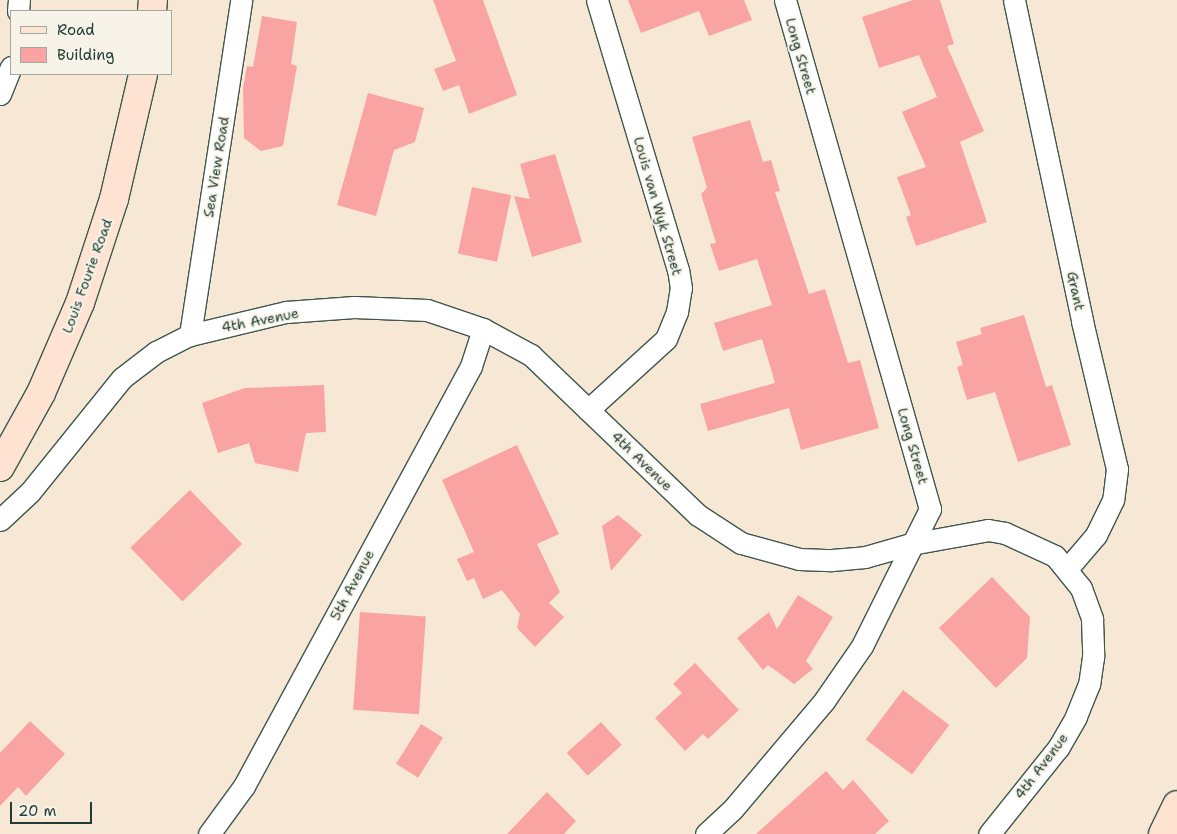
<!DOCTYPE html>
<style>
body{margin:0}
#map{position:relative;width:1177px;height:834px;overflow:hidden;background:#f6e8d5;font-family:"Shantell Sans",sans-serif}
div>[style]{position:absolute}
.building>*{inset:0;background:#f9a4a3;transform-origin:0 0}
.roads{filter:drop-shadow(1px 0 #3f574c) drop-shadow(-1px 0 #3f574c) drop-shadow(0 1px #3f574c) drop-shadow(0 -1px #3f574c)}
.street>*{height:21px;margin:-10.5px;padding:0 10.5px;transform-origin:10.5px;border-radius:10.5px;background:#fff}
.secondary>*{height:28px;margin:-14px;padding:0 14px;transform-origin:14px;border-radius:14px;background:#fee3d2}
span{translate:-50% -50%;white-space:nowrap;text-align:center;line-height:1.15;-webkit-text-stroke:4px #f7f3e8;paint-order:stroke}
.street-label{font-size:14px;color:#1f3d34}
.legend{position:absolute;left:10px;top:10px;width:162px;height:65px;box-sizing:border-box;background:#f7f3e8;border:1px solid #a1aaa0;margin:0;padding:6px 9px;list-style:none;font-size:15px;color:#1f3d34}
.legend li{display:flex;align-items:center;gap:10px;height:25px}
.legend b{width:25px;border:1px solid #a1aaa0}
.scale{position:absolute;left:10px;top:802px;width:82px;height:22px;box-sizing:border-box;border:2px solid #1f3d34;border-top:0;padding-left:6px;font-size:15px;line-height:18px;white-space:nowrap;color:#1f3d34;-webkit-text-stroke:4px #f7f3e8;paint-order:stroke}
</style>
<div id="map">
<div class="building">
<i style="clip-path:polygon(433px 0,483px 0,517px 95px,469px 114px,459px 85px,443px 91px,434px 69px,456px 61px)"></i>
<i style="clip-path:polygon(628px 0,744px 0,752px 20px,709px 36px,699px 11px,641px 33px)"></i>
<i style="clip-path:polygon(913px 0,940px 0,954px 44px,947px 46px,984px 131px,960px 142px,987px 222px,916px 246px,906px 217px,911px 215px,897px 177px,926px 167px,902px 112px,937px 97px,919px 55px,879px 68px,862px 17px)"></i>
<i style="clip-path:polygon(262px 16px,297px 22px,291px 64px,297px 66px,283px 146px,261px 151px,244px 138px,243px 88px,247px 66px,253px 67px)"></i>
<i style="clip-path:polygon(368px 93px,424px 108px,415px 142px,394px 150px,376px 216px,337px 205px)"></i>
<i style="clip-path:polygon(750px 120px,763px 162px,771px 160px,780px 191px,775px 192px,809px 294px,825px 289px,848px 363px,860px 360px,879px 428px,801px 450px,789px 408px,708px 431px,700px 404px,775px 383px,762px 339px,723px 351px,714px 323px,772px 305px,757px 259px,719px 271px,710px 244px,716px 243px,701px 194px,707px 188px,692px 137px)"></i>
<i style="clip-path:polygon(555px 154px,582px 242px,532px 257px,514px 196px,530px 199px,520px 164px)"></i>
<i style="left:472px;top:187px;width:40px;height:68px;rotate:12deg"></i>
<i style="clip-path:polygon(1024px 315px,1046px 387px,1052px 385px,1071px 445px,1018px 462px,995px 392px,967px 400px,957px 367px,963px 365px,956px 342px,982px 334px,980px 328px)"></i>
<i style="clip-path:polygon(324px 385px,326px 432px,306px 433px,298px 472px,255px 463px,249px 443px,218px 453px,202px 403px,245px 388px)"></i>
<i style="clip-path:polygon(517px 445px,559px 534px,537px 544px,560px 592px,549px 603px,564px 617px,535px 647px,517px 628px,520px 614px,502px 590px,483px 599px,474px 578px,467px 581px,457px 559px,474px 552px,442px 480px)"></i>
<i style="left:190px;top:490px;width:75px;height:83px;rotate:46deg"></i>
<i style="clip-path:polygon(618px 515px,642px 535px,611px 571px,602px 526px)"></i>
<i style="clip-path:polygon(992px 577px,1030px 617px,1027px 658px,996px 688px,939px 628px)"></i>
<i style="clip-path:polygon(798px 595px,833px 617px,806px 661px,813px 669px,794px 684px,768px 665px,763px 670px,737px 638px,769px 612px,777px 629px)"></i>
<i style="left:360px;top:612px;width:66px;height:98px;rotate:4deg"></i>
<i style="clip-path:polygon(695px 663px,739px 710px,708px 739px,703px 734px,685px 751px,655px 718px,682px 693px,673px 684px)"></i>
<i style="left:903px;top:690px;width:58px;height:62px;rotate:37deg"></i>
<i style="clip-path:polygon(30px 721px,65px 754px,26px 796px,18px 787px,0 806px,0 753px)"></i>
<i style="left:601px;top:722px;width:31px;height:46px;rotate:48deg"></i>
<i style="left:421px;top:724px;width:26px;height:47px;rotate:32deg"></i>
<i style="clip-path:polygon(826px 771px,843px 790px,853px 780px,889px 821px,875px 834px,756px 834px)"></i>
<i style="clip-path:polygon(547px 792px,576px 821px,564px 834px,507px 834px)"></i>
</div>
<div class="roads">
<div class="street">
<i style="left:1014px;top:0;width:328px;rotate:78deg"></i>
<i style="left:1082px;top:321px;width:152px;rotate:76.7deg"></i>
<i style="left:1117px;top:469px;width:31px;rotate:97deg"></i>
<i style="left:1113px;top:500px;width:39px;rotate:116deg"></i>
<i style="left:1096px;top:535px;width:45px;rotate:130.5deg"></i>
<i style="left:18px;top:11px;width:11px;rotate:-85deg"></i>
<i style="left:0;top:94px;width:29px;rotate:-68deg"></i>
<i style="left:190px;top:335px;width:339px;rotate:-81.3deg"></i>
<i style="left:588px;top:410px;width:105px;rotate:-42.3deg"></i>
<i style="left:666px;top:339px;width:29px;rotate:-68deg"></i>
<i style="left:677px;top:312px;width:24px;rotate:-81deg"></i>
<i style="left:681px;top:288px;width:18px;rotate:-99deg"></i>
<i style="left:678px;top:270px;width:282px;rotate:-106.7deg"></i>
<i style="left:0;top:520px;width:41px;rotate:-43deg"></i>
<i style="left:30px;top:492px;width:146px;rotate:-51.1deg"></i>
<i style="left:122px;top:378px;width:43px;rotate:-37.4deg"></i>
<i style="left:156px;top:352px;width:38px;rotate:-27deg"></i>
<i style="left:190px;top:335px;width:99px;rotate:-13.5deg"></i>
<i style="left:286px;top:312px;width:68px;rotate:-4.2deg"></i>
<i style="left:354px;top:307px;width:73px;rotate:2.4deg"></i>
<i style="left:427px;top:310px;width:59px;rotate:18.7deg"></i>
<i style="left:483px;top:329px;width:55px;rotate:28.4deg"></i>
<i style="left:531px;top:355px;width:231px;rotate:43.8deg"></i>
<i style="left:698px;top:515px;width:51px;rotate:33.1deg"></i>
<i style="left:741px;top:543px;width:60px;rotate:15.4deg"></i>
<i style="left:799px;top:559px;width:33px;rotate:2deg"></i>
<i style="left:832px;top:560px;width:33px;rotate:-5deg"></i>
<i style="left:865px;top:557px;width:48px;rotate:-15.8deg"></i>
<i style="left:911px;top:544px;width:78px;rotate:-10.3deg"></i>
<i style="left:988px;top:530px;width:17px;rotate:10deg"></i>
<i style="left:1005px;top:533px;width:55px;rotate:24.7deg"></i>
<i style="left:1055px;top:556px;width:41px;rotate:50.9deg"></i>
<i style="left:1081px;top:588px;width:33px;rotate:70deg"></i>
<i style="left:1092px;top:619px;width:38px;rotate:88deg"></i>
<i style="left:1093px;top:657px;width:27px;rotate:98deg"></i>
<i style="left:1089px;top:684px;width:35px;rotate:112deg"></i>
<i style="left:1076px;top:717px;width:36px;rotate:120deg"></i>
<i style="left:1058px;top:748px;width:110px;rotate:128.7deg"></i>
<i style="left:209px;top:834px;width:59px;rotate:-53.9deg"></i>
<i style="left:244px;top:786px;width:477px;rotate:-61.6deg"></i>
<i style="left:471px;top:366px;width:39px;rotate:-72deg"></i>
<i style="left:706px;top:834px;width:35px;rotate:-43deg"></i>
<i style="left:732px;top:810px;width:143px;rotate:-49.8deg"></i>
<i style="left:824px;top:701px;width:67px;rotate:-55.4deg"></i>
<i style="left:862px;top:646px;width:153px;rotate:-63.6deg"></i>
<i style="left:930px;top:509px;width:529px;rotate:-105.9deg"></i>
</div>
<div class="secondary">
<i style="left:152px;top:11px;width:11px;rotate:-85deg"></i>
<i style="left:0;top:467px;width:85px;rotate:-61deg"></i>
<i style="left:41px;top:393px;width:98px;rotate:-66.6deg"></i>
<i style="left:80px;top:303px;width:109px;rotate:-71.9deg"></i>
<i style="left:114px;top:199px;width:128px;rotate:-76.9deg"></i>
<i style="left:1163px;top:834px;width:32px;rotate:-64deg"></i>
</div>
</div>
<div class="street-label">
<span style="left:801px;top:56px;rotate:74deg">Long Street</span>
<span style="left:216px;top:167px;rotate:-81deg">Sea View Road</span>
<span style="left:658px;top:206px;rotate:74deg">Louis van Wyk Street</span>
<span style="left:87px;top:276px;rotate:-70deg">Louis Fourie Road</span>
<span style="left:1076px;top:291px;rotate:78deg">Grant</span>
<span style="left:260px;top:320px;rotate:-11deg">4th Avenue</span>
<span style="left:913px;top:446px;rotate:74deg">Long Street</span>
<span style="left:642px;top:461px;rotate:44deg">4th Avenue</span>
<span style="left:352px;top:585px;rotate:-62deg">5th Avenue</span>
<span style="left:1041px;top:766px;rotate:-53deg">4th Avenue</span>
</div>
<ul class="legend">
<li><b style="height:6px;background:#fee3d2"></b>Road</li>
<li><b style="height:14px;background:#f9a4a3"></b>Building</li>
</ul>
<div class="scale">20 m</div>
</div>
